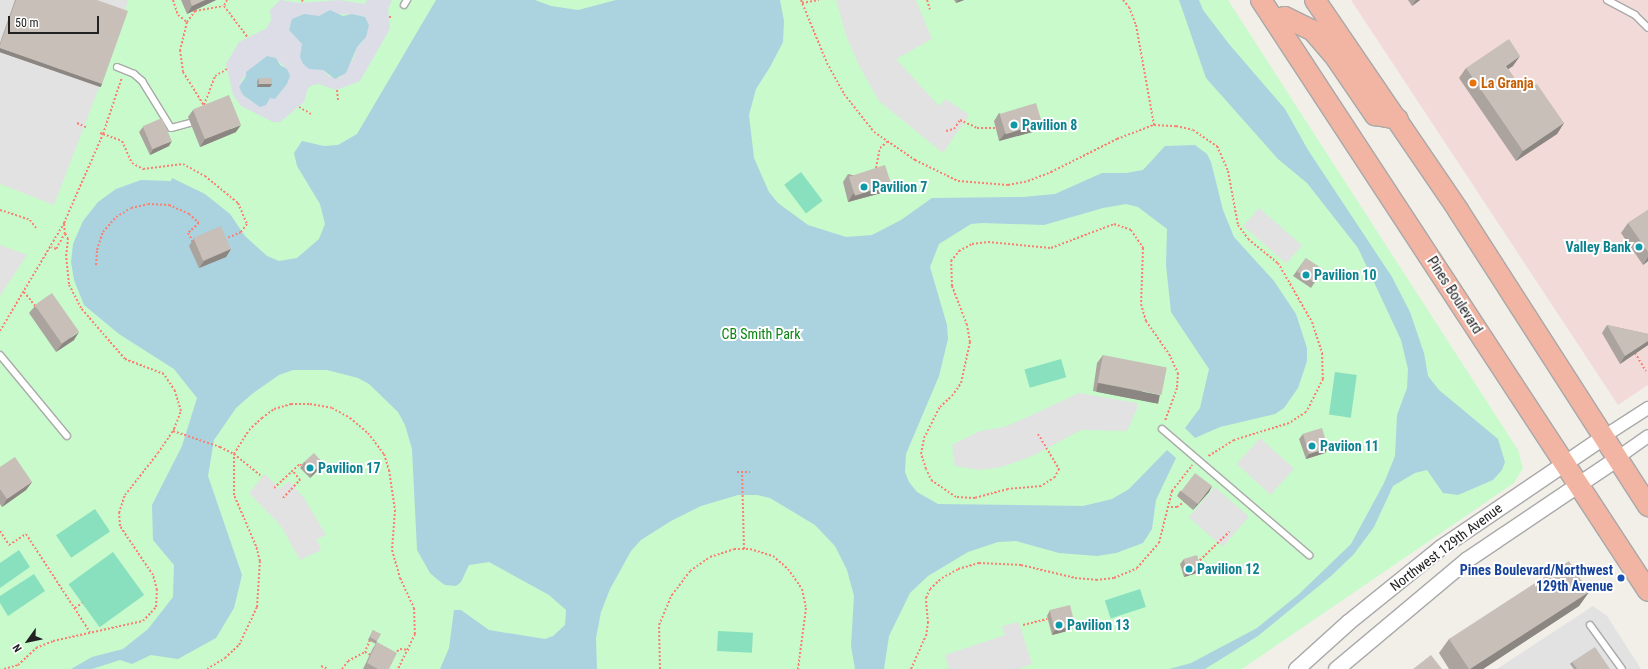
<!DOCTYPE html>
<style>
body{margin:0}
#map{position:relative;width:1648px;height:669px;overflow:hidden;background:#f2efe9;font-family:"Roboto Condensed",sans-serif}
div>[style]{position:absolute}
.commercial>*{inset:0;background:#f2dad9}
.park>*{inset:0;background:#c8facc}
.pitch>*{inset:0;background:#88e0be;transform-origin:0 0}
.parking>*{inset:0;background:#e2e2e2;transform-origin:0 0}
.plaza>*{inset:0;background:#dddde8}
.water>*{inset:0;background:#aad3df}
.path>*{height:2px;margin-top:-1px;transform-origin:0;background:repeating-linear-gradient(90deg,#fa8072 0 2px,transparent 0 4px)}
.roads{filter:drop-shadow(1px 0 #a9a9a9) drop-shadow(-1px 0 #a9a9a9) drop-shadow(0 1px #a9a9a9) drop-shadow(0 -1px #a9a9a9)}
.service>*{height:6px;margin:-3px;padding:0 3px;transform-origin:3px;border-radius:3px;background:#fff}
.minor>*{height:12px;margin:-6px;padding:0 6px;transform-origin:6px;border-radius:6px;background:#fff}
.tertiary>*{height:15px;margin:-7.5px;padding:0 7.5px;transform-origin:7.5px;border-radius:7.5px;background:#fff}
.trunk>*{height:20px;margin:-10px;padding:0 10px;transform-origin:10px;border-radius:10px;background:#f2b4a3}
.wall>*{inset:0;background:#aba49e}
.shaded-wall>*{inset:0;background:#8b8681;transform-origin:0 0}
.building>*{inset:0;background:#c7bfb8;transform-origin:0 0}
.dots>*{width:11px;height:11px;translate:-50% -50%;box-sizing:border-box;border:2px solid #fff;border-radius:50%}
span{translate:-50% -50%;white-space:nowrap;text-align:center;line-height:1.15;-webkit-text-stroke:4px #fff;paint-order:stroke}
.food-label{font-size:14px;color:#c56008;font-weight:700}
.left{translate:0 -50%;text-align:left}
.culture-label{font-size:14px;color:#0d838f;font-weight:700}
.right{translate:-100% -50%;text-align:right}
.street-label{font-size:14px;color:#222}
.park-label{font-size:14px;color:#0c8416}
.transit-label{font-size:14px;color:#164399;font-weight:700}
.north{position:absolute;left:8px;top:621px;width:40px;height:40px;-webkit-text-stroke:3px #fff;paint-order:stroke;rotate:237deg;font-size:11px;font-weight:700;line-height:16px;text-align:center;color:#222}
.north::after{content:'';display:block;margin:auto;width:14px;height:18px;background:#222;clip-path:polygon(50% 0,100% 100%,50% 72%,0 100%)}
.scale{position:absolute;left:8px;top:16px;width:91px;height:18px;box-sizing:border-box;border:2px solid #222;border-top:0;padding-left:5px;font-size:12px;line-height:14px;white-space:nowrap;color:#222;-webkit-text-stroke:3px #fff;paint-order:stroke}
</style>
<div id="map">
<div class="commercial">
<i style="clip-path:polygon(1351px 0,1648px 0,1648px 385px,1618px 405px)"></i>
</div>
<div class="park">
<i style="clip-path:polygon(0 0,1228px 0,1518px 450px,1523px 468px,1514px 483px,1242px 669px,0 669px)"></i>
</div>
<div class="pitch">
<i style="left:801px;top:172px;width:36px;height:21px;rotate:53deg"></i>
<i style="left:1061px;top:359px;width:19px;height:38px;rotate:74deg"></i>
<i style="left:1335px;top:372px;width:22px;height:43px;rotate:8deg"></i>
<i style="left:95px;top:509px;width:27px;height:47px;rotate:56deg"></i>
<i style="clip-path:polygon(19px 550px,30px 567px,0 588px,0 563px)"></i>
<i style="left:113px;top:552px;width:53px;height:55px;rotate:54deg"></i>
<i style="clip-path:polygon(34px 574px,45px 591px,8px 616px,0 603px,0 596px)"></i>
<i style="left:1140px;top:589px;width:19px;height:37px;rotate:72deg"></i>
<i style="left:718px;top:631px;width:35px;height:20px;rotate:3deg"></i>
</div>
<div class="parking">
<i style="clip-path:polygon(0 0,128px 0,116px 43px,54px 205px,0 184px)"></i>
<i style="clip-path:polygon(836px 0,916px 0,932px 39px,896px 59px,939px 106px,946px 99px,969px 115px,943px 153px,879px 101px,860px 67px,847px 38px)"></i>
<i style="left:1259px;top:208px;width:57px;height:24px;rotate:41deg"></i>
<i style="clip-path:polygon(0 245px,27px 255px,0 296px)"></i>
<i style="clip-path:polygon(1079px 393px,1137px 403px,1137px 409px,1127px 431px,1081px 430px,1030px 457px,1002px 467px,979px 470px,955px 466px,952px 445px,980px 431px,1004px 427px,1021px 420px)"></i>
<i style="left:1260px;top:438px;width:46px;height:35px;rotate:42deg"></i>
<i style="clip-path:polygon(265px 474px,280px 489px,289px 481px,304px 498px,326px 535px,317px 539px,321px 550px,300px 560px,281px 526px,249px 493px)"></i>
<i style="left:1215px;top:487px;width:45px;height:40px;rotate:41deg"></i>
<i style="clip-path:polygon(1593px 606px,1607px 616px,1641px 669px,1497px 669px)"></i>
<i style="clip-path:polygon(1019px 622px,1032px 664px,1018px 669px,946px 669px,949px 668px,945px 655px,1005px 635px,1002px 626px)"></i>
</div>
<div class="plaza">
<i style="clip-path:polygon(evenodd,280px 0,300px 3px,340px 0,364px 4px,367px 0,392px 0,388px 9px,390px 28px,387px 34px,360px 81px,336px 90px,319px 84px,313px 85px,308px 88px,304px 102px,280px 122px,273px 122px,241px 106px,233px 95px,226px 64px,239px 42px,267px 28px,271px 20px,270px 10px,280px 0,326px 13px,357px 15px,363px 17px,367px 26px,363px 41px,357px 47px,353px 59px,340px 78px,330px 77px,323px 70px,313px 69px,302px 44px,291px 31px,295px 19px,299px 17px,319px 16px,326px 13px,280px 0,261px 60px,278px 61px,285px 67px,289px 80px,275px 99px,270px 97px,268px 102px,252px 102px,246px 97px,241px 80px,261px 60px)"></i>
</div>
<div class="water">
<i style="clip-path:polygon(436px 0,535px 0,551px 6px,578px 10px,616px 0,780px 0,784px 21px,783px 42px,770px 67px,756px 89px,749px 115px,754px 158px,769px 192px,778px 203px,808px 225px,846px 237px,872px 235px,901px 220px,932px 198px,1023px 197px,1055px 194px,1102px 173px,1126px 173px,1143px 170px,1165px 146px,1195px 145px,1207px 154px,1211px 162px,1223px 210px,1234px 237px,1274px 281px,1296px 314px,1307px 348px,1307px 361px,1298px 388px,1284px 408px,1275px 414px,1220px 427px,1195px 438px,1185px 428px,1200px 408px,1209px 369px,1171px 312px,1166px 265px,1167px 229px,1138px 207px,1126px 204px,1103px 208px,1044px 225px,982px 223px,971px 224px,939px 244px,930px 267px,947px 325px,948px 339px,939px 376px,906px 454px,905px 472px,909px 482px,917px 492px,938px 504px,1083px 506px,1112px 499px,1129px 489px,1167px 450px,1176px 458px,1156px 500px,1152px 529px,1143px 543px,1116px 553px,1097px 556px,1059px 553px,1016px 541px,998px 542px,968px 552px,928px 576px,910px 593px,889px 636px,884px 669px,855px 669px,851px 646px,854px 596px,847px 570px,835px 546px,815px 525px,770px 498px,757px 495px,738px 495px,701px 506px,671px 521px,641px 540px,631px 551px,610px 589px,601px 612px,596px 638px,597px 669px,440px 669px,449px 648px,454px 610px,461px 610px,489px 630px,545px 639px,553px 636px,565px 625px,566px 610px,549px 595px,489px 562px,469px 565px,461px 582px,456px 586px,445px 585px,438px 580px,430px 573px,417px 550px,412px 449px,405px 425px,398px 412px,369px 384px,358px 378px,327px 370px,293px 370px,279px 375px,252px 394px,236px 408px,214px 440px,208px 476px,242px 575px,234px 608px,216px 638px,178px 659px,151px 655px,132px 664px,120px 660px,92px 669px,71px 669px,92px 657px,123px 649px,148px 629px,173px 597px,174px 565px,153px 540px,152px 505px,182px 446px,197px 398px,174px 369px,119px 334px,84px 305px,74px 280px,71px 262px,73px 244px,83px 221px,98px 202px,116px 189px,141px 180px,171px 181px,172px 178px,205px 194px,230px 214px,245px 236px,267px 256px,279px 261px,297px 258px,319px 239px,325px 224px,320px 204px,297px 166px,294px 153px,302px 141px,324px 146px,338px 145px,357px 134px)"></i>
<i style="clip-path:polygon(1179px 0,1199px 0,1203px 10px,1229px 44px,1285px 109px,1308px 150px,1392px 277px,1410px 312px,1424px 353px,1428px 376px,1439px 390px,1498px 439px,1505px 462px,1502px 470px,1493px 480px,1458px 495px,1443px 493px,1427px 470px,1415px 473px,1393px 486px,1374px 527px,1354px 554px,1331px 576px,1258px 636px,1205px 669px,1169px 669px,1191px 663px,1257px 628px,1299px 594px,1351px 544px,1384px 483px,1395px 456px,1397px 415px,1407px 388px,1408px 369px,1401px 340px,1358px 248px,1307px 183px,1278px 159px,1206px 78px)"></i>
<i style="clip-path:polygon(330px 10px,343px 16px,352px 14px,365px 17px,369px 25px,366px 37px,357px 47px,346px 73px,335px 79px,323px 70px,309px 69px,303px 64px,300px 57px,302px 44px,289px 30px,292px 19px,304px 14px,319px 16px)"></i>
<i style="clip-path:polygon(267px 56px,276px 58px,280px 65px,287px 69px,290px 76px,287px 84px,275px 99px,270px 98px,266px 105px,260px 107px,243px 95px,239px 87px,246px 76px,246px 72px)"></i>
</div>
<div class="path">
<i style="left:173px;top:0;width:16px;rotate:72deg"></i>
<i style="left:178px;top:15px;width:11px;rotate:38deg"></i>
<i style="left:187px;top:22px;width:29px;rotate:104deg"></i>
<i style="left:180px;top:50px;width:22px;rotate:82deg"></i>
<i style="left:183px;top:72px;width:39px;rotate:58deg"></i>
<i style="left:204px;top:105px;width:31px;rotate:-69deg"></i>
<i style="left:215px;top:76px;width:14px;rotate:-30deg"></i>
<i style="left:227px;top:0;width:7px;rotate:117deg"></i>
<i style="left:224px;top:6px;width:39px;rotate:53deg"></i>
<i style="left:302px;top:0;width:2px;rotate:63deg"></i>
<i style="left:801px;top:0;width:68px;rotate:67.6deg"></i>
<i style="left:827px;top:63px;width:35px;rotate:61deg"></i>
<i style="left:844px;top:94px;width:48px;rotate:51.7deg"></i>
<i style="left:874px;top:132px;width:50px;rotate:34.3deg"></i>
<i style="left:915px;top:160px;width:48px;rotate:26deg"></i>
<i style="left:958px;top:181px;width:50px;rotate:4.6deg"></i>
<i style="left:1008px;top:185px;width:20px;rotate:-11deg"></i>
<i style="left:1028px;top:181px;width:25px;rotate:-21deg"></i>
<i style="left:1051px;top:172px;width:74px;rotate:-26.6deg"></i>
<i style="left:1117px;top:139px;width:40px;rotate:-21deg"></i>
<i style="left:1154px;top:125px;width:22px;rotate:3deg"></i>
<i style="left:1176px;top:126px;width:17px;rotate:13deg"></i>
<i style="left:1193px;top:130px;width:29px;rotate:34deg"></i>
<i style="left:1217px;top:146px;width:27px;rotate:66deg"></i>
<i style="left:1228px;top:171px;width:55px;rotate:79.5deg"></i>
<i style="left:1238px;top:225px;width:17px;rotate:54deg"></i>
<i style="left:1248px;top:239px;width:38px;rotate:39deg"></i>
<i style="left:1278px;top:263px;width:68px;rotate:60deg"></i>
<i style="left:1312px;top:322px;width:33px;rotate:72deg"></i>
<i style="left:1322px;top:353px;width:26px;rotate:88deg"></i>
<i style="left:1323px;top:379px;width:37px;rotate:117deg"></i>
<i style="left:1306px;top:412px;width:20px;rotate:147deg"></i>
<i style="left:1289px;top:423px;width:58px;rotate:162.8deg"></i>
<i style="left:1234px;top:440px;width:31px;rotate:148deg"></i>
<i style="left:927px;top:0;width:10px;rotate:73deg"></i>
<i style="left:1123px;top:0;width:9px;rotate:49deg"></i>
<i style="left:1129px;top:7px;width:19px;rotate:69deg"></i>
<i style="left:1136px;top:25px;width:102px;rotate:79.8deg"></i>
<i style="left:802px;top:3px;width:17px;rotate:-10deg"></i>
<i style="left:389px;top:17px;width:2px"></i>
<i style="left:187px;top:22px;width:14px;rotate:-54deg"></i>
<i style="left:195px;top:11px;width:28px;rotate:-10deg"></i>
<i style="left:337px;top:90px;width:10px;rotate:84deg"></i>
<i style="left:299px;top:107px;width:16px;rotate:30deg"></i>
<i style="left:77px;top:123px;width:10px;rotate:24deg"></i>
<i style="left:946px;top:131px;width:8px;rotate:-14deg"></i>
<i style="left:954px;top:129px;width:11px;rotate:-56deg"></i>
<i style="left:960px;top:120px;width:19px;rotate:25deg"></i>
<i style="left:977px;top:128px;width:19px"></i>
<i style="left:100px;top:133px;width:3px;rotate:18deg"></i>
<i style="left:103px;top:134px;width:60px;rotate:-71.6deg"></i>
<i style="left:876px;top:168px;width:20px;rotate:-79deg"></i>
<i style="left:880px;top:148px;width:11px;rotate:-41deg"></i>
<i style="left:0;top:210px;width:32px;rotate:18deg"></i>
<i style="left:30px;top:220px;width:10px;rotate:53deg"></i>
<i style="left:64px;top:224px;width:9px;rotate:84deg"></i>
<i style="left:96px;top:265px;width:15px;rotate:-86deg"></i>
<i style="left:97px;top:250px;width:19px;rotate:-72deg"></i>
<i style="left:103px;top:232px;width:20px;rotate:-49deg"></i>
<i style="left:116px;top:217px;width:17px;rotate:-31deg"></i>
<i style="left:131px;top:208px;width:17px;rotate:-13deg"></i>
<i style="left:148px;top:204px;width:21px;rotate:3deg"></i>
<i style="left:169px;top:205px;width:22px;rotate:24deg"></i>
<i style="left:189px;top:214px;width:13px;rotate:42deg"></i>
<i style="left:199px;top:223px;width:15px;rotate:138deg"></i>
<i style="left:188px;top:233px;width:10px;rotate:61deg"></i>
<i style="left:24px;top:292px;width:19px;rotate:51deg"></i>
<i style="left:0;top:331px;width:126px;rotate:-59.3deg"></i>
<i style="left:64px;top:223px;width:97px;rotate:-66.3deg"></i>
<i style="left:103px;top:134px;width:20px;rotate:20deg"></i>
<i style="left:122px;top:141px;width:24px;rotate:66deg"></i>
<i style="left:132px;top:163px;width:13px;rotate:29deg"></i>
<i style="left:143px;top:169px;width:40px;rotate:-7.1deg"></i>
<i style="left:183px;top:164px;width:25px;rotate:29deg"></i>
<i style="left:205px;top:176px;width:43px;rotate:39.3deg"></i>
<i style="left:238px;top:203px;width:23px;rotate:67deg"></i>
<i style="left:247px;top:224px;width:10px;rotate:127deg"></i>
<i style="left:241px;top:232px;width:17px;rotate:156deg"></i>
<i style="left:1635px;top:353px;width:21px;rotate:59deg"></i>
<i style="left:173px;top:431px;width:50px;rotate:18.8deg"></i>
<i style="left:220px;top:447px;width:16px;rotate:27deg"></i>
<i style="left:234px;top:454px;width:28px;rotate:-58deg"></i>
<i style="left:249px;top:430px;width:18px;rotate:-43deg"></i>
<i style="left:262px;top:418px;width:15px;rotate:-37deg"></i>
<i style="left:274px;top:409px;width:18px;rotate:-16deg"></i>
<i style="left:291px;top:404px;width:19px"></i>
<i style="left:310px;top:404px;width:22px;rotate:10deg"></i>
<i style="left:332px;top:408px;width:21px;rotate:29deg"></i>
<i style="left:350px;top:418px;width:23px;rotate:40deg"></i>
<i style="left:368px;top:433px;width:26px;rotate:53deg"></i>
<i style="left:384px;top:454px;width:17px;rotate:73deg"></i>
<i style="left:389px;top:470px;width:40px;rotate:81.5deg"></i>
<i style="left:395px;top:510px;width:40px;rotate:94.3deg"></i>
<i style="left:392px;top:550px;width:29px;rotate:74deg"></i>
<i style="left:400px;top:578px;width:33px;rotate:65deg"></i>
<i style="left:414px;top:608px;width:26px;rotate:88deg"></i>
<i style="left:415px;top:634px;width:39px;rotate:116deg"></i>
<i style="left:1038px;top:434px;width:41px;rotate:59deg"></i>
<i style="left:1059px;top:469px;width:9px;rotate:117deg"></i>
<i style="left:1055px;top:477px;width:17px;rotate:147deg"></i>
<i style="left:1041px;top:486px;width:33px;rotate:175deg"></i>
<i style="left:1008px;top:489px;width:34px;rotate:165deg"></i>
<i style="left:975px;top:498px;width:19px;rotate:-177deg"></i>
<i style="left:956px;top:497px;width:29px;rotate:-146deg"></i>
<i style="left:932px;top:481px;width:13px;rotate:-117deg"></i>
<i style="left:926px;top:469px;width:16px;rotate:-108deg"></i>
<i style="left:921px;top:454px;width:16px;rotate:-79deg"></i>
<i style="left:924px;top:438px;width:35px;rotate:-63deg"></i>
<i style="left:940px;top:407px;width:16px;rotate:-43deg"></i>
<i style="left:952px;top:396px;width:16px;rotate:-55deg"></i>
<i style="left:961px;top:383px;width:42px;rotate:-77.6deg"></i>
<i style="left:970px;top:342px;width:17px;rotate:-100deg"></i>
<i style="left:967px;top:325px;width:42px;rotate:-111deg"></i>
<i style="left:952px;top:286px;width:25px;rotate:-92deg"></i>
<i style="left:951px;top:261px;width:13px;rotate:-51deg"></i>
<i style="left:959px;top:251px;width:15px;rotate:-28deg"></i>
<i style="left:972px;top:244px;width:16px;rotate:-7deg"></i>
<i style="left:988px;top:242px;width:63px;rotate:5.4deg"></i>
<i style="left:1051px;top:248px;width:67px;rotate:-20.9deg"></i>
<i style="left:1114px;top:224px;width:18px;rotate:19deg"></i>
<i style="left:1131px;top:230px;width:22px;rotate:56deg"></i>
<i style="left:1143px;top:248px;width:56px;rotate:92deg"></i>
<i style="left:1141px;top:304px;width:18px;rotate:74deg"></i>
<i style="left:1146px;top:321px;width:40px;rotate:55.1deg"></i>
<i style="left:1169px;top:354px;width:21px;rotate:65deg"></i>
<i style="left:1178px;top:373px;width:15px;rotate:94deg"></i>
<i style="left:1177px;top:388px;width:35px;rotate:110deg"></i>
<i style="left:742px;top:471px;width:78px;rotate:88.5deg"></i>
<i style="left:737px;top:472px;width:13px"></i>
<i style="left:274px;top:488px;width:35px;rotate:-43deg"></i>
<i style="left:300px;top:464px;width:3px;rotate:45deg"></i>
<i style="left:283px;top:498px;width:25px;rotate:-47deg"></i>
<i style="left:300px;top:480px;width:11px;rotate:-128deg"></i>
<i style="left:1167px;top:507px;width:10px"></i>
<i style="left:1177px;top:507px;width:9px;rotate:-36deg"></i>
<i style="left:0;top:531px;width:17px;rotate:57deg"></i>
<i style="left:9px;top:545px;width:20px;rotate:-33deg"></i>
<i style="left:26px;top:534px;width:117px;rotate:56.9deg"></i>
<i style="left:1197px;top:563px;width:45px;rotate:-44.1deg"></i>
<i style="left:75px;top:608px;width:9px;rotate:-36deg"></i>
<i style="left:1023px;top:625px;width:25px;rotate:-14deg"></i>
<i style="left:370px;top:640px;width:13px;rotate:113deg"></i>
<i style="left:365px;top:652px;width:7px;rotate:27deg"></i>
<i style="left:394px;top:654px;width:8px;rotate:-40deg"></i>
<i style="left:400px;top:649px;width:9px;rotate:6deg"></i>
<i style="left:321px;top:666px;width:8px;rotate:23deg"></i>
<i style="left:4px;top:669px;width:15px;rotate:-16deg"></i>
<i style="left:18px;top:665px;width:25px;rotate:-43deg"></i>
<i style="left:36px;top:648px;width:18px;rotate:-22deg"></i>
<i style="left:53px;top:641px;width:92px;rotate:-12.5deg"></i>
<i style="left:143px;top:621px;width:19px;rotate:-47deg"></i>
<i style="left:156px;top:607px;width:17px;rotate:-87deg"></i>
<i style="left:157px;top:590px;width:16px;rotate:-105deg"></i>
<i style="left:153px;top:575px;width:59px;rotate:-124deg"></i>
<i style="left:120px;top:526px;width:13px;rotate:-94deg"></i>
<i style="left:119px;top:513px;width:19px;rotate:-72deg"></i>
<i style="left:125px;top:495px;width:53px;rotate:-51.8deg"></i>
<i style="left:158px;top:453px;width:29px;rotate:-56deg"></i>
<i style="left:174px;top:429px;width:19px;rotate:-69deg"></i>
<i style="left:181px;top:411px;width:21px;rotate:-107deg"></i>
<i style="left:175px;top:391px;width:20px;rotate:-123deg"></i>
<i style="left:164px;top:374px;width:42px;rotate:-159deg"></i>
<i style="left:125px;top:359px;width:67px;rotate:-130.8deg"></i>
<i style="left:81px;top:308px;width:27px;rotate:-117deg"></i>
<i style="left:69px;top:284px;width:28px;rotate:-96deg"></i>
<i style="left:66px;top:256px;width:17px;rotate:-83deg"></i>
<i style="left:68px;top:239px;width:7px;rotate:-117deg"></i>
<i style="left:65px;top:233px;width:18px;rotate:119deg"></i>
<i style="left:56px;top:249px;width:5px;rotate:-158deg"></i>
<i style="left:207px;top:669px;width:21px;rotate:-31deg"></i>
<i style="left:225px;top:658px;width:19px;rotate:-43deg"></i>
<i style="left:239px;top:645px;width:42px;rotate:-64.7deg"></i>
<i style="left:257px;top:607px;width:46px;rotate:-86.3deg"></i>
<i style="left:260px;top:561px;width:16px;rotate:-105deg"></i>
<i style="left:256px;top:546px;width:56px;rotate:-113.3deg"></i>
<i style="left:234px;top:495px;width:41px;rotate:-90deg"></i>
<i style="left:234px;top:454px;width:36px;rotate:39deg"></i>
<i style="left:342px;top:669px;width:10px;rotate:-53deg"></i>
<i style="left:348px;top:661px;width:19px;rotate:-28deg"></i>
<i style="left:660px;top:669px;width:44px;rotate:-91.3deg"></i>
<i style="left:659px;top:625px;width:33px;rotate:-67deg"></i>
<i style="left:672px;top:595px;width:30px;rotate:-53deg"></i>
<i style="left:690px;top:571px;width:24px;rotate:-35deg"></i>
<i style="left:710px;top:557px;width:25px;rotate:-18deg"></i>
<i style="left:734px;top:549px;width:16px"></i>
<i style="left:750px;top:549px;width:24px;rotate:17deg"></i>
<i style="left:773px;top:556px;width:20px;rotate:41deg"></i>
<i style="left:788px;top:569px;width:24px;rotate:55deg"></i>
<i style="left:802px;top:589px;width:19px;rotate:78deg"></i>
<i style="left:806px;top:608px;width:62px;rotate:97.5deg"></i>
<i style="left:911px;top:669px;width:36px;rotate:-66deg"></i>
<i style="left:926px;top:636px;width:13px;rotate:-81deg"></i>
<i style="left:928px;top:623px;width:25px;rotate:-95deg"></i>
<i style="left:926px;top:598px;width:10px;rotate:-66deg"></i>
<i style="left:930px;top:589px;width:16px;rotate:-43deg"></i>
<i style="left:942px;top:578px;width:18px;rotate:-29deg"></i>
<i style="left:958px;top:569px;width:22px;rotate:-16deg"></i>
<i style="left:979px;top:563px;width:42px;rotate:2.7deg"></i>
<i style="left:1021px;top:565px;width:56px;rotate:13.5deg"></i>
<i style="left:1075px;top:578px;width:21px;rotate:5deg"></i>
<i style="left:1096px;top:580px;width:18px;rotate:-6deg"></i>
<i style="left:1114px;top:578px;width:25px;rotate:-23deg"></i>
<i style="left:1137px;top:568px;width:33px;rotate:-49deg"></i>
<i style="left:1159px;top:543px;width:54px;rotate:-76deg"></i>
<i style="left:1172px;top:491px;width:33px;rotate:-52deg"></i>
</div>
<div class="roads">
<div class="service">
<i style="left:1607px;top:0;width:32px;rotate:28deg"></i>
<i style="left:1635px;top:15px;width:18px;rotate:45deg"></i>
<i style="left:404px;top:5px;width:6px;rotate:-59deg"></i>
<i style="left:117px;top:67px;width:18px;rotate:22deg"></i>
<i style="left:134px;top:74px;width:11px;rotate:41deg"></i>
<i style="left:142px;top:81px;width:55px;rotate:58.3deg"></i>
<i style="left:171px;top:128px;width:20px;rotate:-15deg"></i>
<i style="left:0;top:355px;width:105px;rotate:50.4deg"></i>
<i style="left:1162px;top:429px;width:194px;rotate:40.6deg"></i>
<i style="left:1590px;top:625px;width:54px;rotate:54deg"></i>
</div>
<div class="minor">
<i style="left:1603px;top:437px;width:54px;rotate:-32.8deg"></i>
<i style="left:1617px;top:458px;width:38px;rotate:-35deg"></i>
</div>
<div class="tertiary">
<i style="left:1296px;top:669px;width:70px;rotate:-42.1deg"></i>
<i style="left:1348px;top:622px;width:119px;rotate:-38.9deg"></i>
<i style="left:1441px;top:547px;width:196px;rotate:-34.2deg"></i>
<i style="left:1336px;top:669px;width:170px;rotate:-40deg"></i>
<i style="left:1466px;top:560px;width:182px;rotate:-34deg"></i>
</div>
<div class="trunk">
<i style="left:1261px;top:0;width:706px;rotate:56.78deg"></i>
<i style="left:1315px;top:0;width:254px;rotate:55.7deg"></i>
<i style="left:1458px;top:210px;width:352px;rotate:57.3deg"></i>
<i style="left:1274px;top:19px;width:11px;rotate:-10deg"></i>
<i style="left:1285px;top:17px;width:30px;rotate:26deg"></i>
<i style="left:1312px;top:30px;width:33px;rotate:49deg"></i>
<i style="left:1334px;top:55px;width:73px;rotate:55.7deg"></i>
<i style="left:1375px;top:115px;width:23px;rotate:10deg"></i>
</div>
</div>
<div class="wall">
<i style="clip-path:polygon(15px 0,97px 0,102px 84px,100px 87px,0 52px,0 43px)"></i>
<i style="clip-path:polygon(181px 0,216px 0,187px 14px)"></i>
<i style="clip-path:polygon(954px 0,964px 0,956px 3px)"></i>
<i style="clip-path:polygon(1408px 0,1420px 0,1412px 6px)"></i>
<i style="clip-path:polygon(1513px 66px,1508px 69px,1524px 92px,1564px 123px,1557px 134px,1516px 161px,1459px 78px,1466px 68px)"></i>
<i style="clip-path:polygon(259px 78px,272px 84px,270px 87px,257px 87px,257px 81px)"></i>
<i style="clip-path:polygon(193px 110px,236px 132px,200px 147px,188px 117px)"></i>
<i style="clip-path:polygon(999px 113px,1036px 131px,999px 141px,994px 121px)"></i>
<i style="clip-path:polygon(143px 127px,169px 146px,150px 155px,139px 132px)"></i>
<i style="clip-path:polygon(848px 174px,891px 184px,885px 192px,848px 202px,843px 182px)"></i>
<i style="clip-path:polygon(1648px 210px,1648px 261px,1643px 265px,1621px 233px,1628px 223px)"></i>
<i style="clip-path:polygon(194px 238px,231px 249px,226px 257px,199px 268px,189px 246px)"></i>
<i style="clip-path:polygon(1306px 258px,1315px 282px,1311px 288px,1293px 276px)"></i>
<i style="clip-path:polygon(35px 306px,74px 340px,56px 352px,29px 313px)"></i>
<i style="clip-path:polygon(1607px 325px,1648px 334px,1648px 345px,1620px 364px,1602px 333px)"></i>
<i style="clip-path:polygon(1103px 355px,1155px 403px,1093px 391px,1097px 363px)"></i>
<i style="clip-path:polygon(1303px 434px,1328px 448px,1325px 453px,1306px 459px,1299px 439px)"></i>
<i style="clip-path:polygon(304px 462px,323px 463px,319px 469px,310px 478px,300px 468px)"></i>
<i style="clip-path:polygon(0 467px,32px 482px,26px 490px,2px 507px,0 504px)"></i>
<i style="clip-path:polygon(1212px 486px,1209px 492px,1193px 510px,1177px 496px,1180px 491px)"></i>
<i style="clip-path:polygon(1184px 559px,1197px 573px,1184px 577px,1180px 564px)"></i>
<i style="clip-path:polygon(1589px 592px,1579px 606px,1483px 669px,1449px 669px,1439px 653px,1449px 639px)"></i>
<i style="clip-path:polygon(1050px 610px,1071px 630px,1052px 635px,1047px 616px)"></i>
<i style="clip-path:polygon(373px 630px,377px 641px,376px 644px,368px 640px)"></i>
<i style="clip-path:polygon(377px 642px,389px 669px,363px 669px,373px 648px)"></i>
<i style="clip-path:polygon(1572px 662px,1610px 669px,1574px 669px,1570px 664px)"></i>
</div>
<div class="shaded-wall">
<i style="clip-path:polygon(205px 0,216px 0,187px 14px,192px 6px)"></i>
<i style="clip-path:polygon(958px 0,964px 0,956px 3px)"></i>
<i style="clip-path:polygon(1416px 0,1420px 0,1412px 6px)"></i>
<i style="left:0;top:48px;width:108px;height:4px;rotate:19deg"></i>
<i style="clip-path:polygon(1520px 56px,1513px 66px,1498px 76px,1506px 66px)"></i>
<i style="clip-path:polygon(259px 84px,272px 84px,270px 87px,257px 87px)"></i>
<i style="clip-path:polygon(1042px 123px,1036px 131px,999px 141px,1005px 133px)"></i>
<i style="clip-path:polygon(1564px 123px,1557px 134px,1516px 161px,1523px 151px)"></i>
<i style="clip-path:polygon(241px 125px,236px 132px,200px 147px,205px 139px)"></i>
<i style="clip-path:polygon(172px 141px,169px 146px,150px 155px,153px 149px)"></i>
<i style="clip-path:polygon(891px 184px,885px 192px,848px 202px,853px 194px)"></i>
<i style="clip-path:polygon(231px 249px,226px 257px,199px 268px,204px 261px)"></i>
<i style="clip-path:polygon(1648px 257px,1648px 261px,1643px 265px)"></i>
<i style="clip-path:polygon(79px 332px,74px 340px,56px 352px,62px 344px)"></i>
<i style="clip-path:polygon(1648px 341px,1648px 345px,1620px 364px,1625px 356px)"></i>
<i style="left:1098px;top:383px;width:63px;height:9px;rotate:11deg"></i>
<i style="clip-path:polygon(1328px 448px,1325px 453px,1306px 459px,1309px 454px)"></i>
<i style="clip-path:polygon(323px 463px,319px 469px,310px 478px,313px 472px)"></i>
<i style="clip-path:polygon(32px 482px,26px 490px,2px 507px,7px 499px)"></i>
<i style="clip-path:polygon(1212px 486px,1209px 492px,1193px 510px,1197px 504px)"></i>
<i style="clip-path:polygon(1201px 568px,1197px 573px,1184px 577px,1188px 572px)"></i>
<i style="clip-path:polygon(1589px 592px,1579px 606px,1483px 669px,1470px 669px)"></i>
<i style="clip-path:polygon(1075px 625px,1071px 630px,1052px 635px,1055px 630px)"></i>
</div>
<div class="building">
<i style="clip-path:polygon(16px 0,97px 0,128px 11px,102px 84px,0 48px,0 45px)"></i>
<i style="clip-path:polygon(190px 0,205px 0,192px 6px)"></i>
<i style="clip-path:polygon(1509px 39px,1520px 56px,1506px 66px,1524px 92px,1537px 84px,1564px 123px,1523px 151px,1466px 68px)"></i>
<i style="left:259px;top:78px;width:13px;height:6px"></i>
<i style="left:229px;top:95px;width:32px;height:39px;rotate:68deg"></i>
<i style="left:1036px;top:103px;width:21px;height:38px;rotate:73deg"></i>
<i style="left:162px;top:118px;width:25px;height:21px;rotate:67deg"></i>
<i style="left:885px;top:165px;width:20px;height:38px;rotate:72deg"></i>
<i style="clip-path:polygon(1648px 210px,1648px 252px,1628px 223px)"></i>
<i style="left:221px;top:226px;width:25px;height:30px;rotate:67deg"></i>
<i style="left:1306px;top:258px;width:20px;height:16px;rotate:33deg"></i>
<i style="left:52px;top:293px;width:47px;height:21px;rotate:55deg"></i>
<i style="clip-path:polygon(1607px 325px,1648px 334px,1648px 341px,1625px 356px)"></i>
<i style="left:1103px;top:355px;width:65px;height:28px;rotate:11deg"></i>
<i style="left:1322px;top:428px;width:21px;height:20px;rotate:73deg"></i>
<i style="left:314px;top:453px;width:13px;height:13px;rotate:48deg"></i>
<i style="clip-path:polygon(15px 457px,32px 482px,7px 499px,0 489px,0 467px)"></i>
<i style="left:1195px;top:473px;width:21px;height:23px;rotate:37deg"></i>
<i style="left:1197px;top:555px;width:14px;height:14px;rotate:73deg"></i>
<i style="clip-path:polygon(1569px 561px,1589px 592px,1470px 669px,1469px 669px,1449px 639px)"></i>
<i style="left:1070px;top:605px;width:21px;height:21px;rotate:76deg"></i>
<i style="clip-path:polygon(373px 630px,381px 634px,377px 641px,370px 637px)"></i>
<i style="clip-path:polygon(377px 642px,397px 653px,389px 669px,378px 669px,367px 663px)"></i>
<i style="clip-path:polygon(1595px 647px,1610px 669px,1577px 669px,1572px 662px)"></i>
<i style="clip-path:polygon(1431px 655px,1442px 669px,1413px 669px)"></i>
</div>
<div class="dots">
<i style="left:1473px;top:83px;background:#e8710a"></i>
<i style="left:1014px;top:125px;background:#0f9aa8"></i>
<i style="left:864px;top:187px;background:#0f9aa8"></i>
<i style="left:1639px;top:247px;background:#0f9aa8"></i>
<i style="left:1306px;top:275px;background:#0f9aa8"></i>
<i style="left:1312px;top:446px;background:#0f9aa8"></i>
<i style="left:310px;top:468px;background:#0f9aa8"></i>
<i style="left:1189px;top:569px;background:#0f9aa8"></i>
<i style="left:1621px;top:578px;background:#1a4fb4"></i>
<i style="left:1059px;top:625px;background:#0f9aa8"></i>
</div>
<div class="food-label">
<span class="left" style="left:1481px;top:83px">La Granja</span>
</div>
<div class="culture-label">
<span class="left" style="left:1022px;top:125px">Pavilion 8</span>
<span class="left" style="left:872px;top:187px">Pavilion 7</span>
<span class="right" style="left:1631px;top:247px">Valley Bank</span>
<span class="left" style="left:1314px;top:275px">Pavilion 10</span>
<span class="left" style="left:1320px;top:446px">Paviion 11</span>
<span class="left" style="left:318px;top:468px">Pavilion 17</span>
<span class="left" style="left:1197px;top:569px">Pavilion 12</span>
<span class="left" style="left:1067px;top:625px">Pavilion 13</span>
</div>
<div class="street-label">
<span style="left:1455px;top:295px;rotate:57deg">Pines Boulevard</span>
<span style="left:1446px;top:547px;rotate:-37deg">Northwest 129th Avenue</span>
</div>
<div class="park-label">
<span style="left:761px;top:334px">CB Smith Park</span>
</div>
<div class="transit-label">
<span class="right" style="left:1613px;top:578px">Pines Boulevard/Northwest<br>129th Avenue</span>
</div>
<div class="north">N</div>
<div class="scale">50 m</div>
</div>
